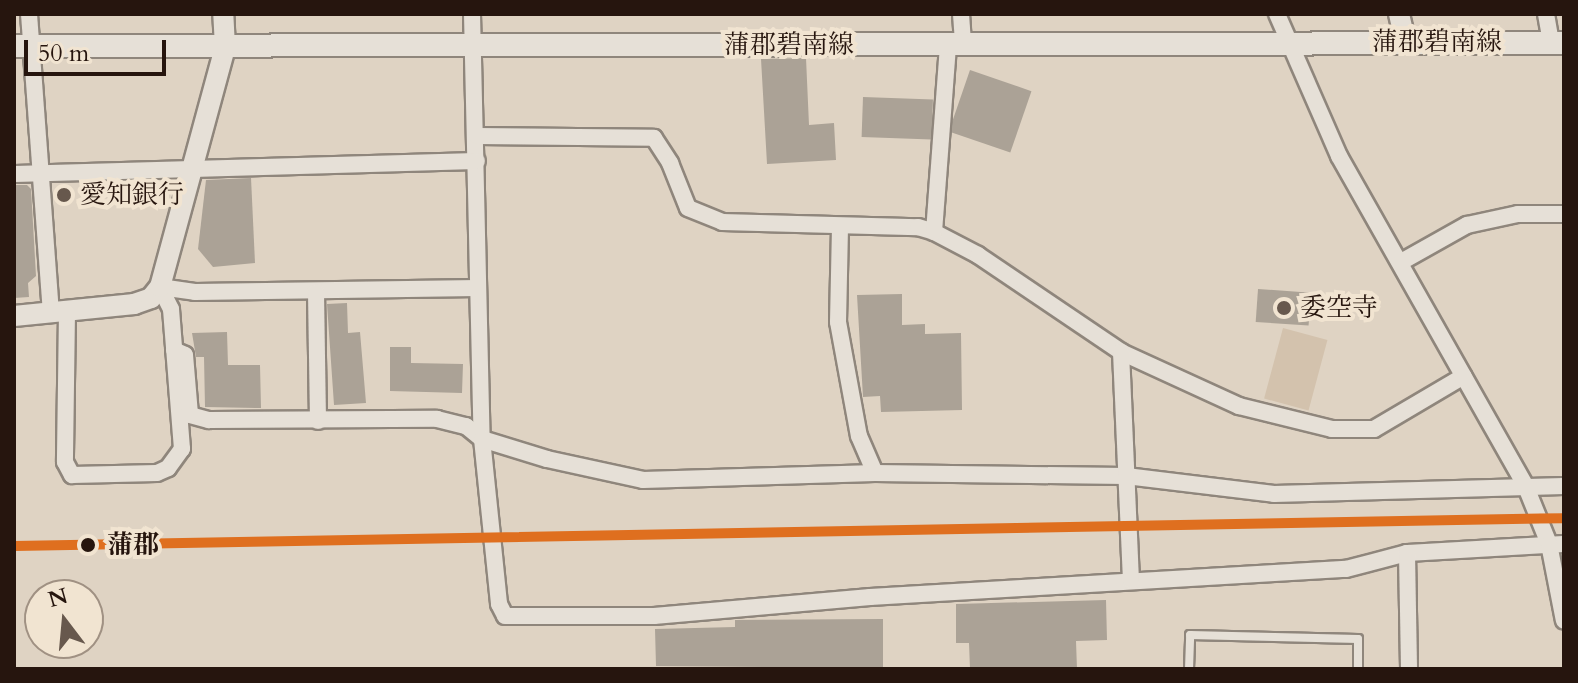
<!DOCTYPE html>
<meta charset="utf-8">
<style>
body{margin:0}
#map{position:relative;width:1578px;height:683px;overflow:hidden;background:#dfd3c3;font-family:Cardo,"Noto Serif JP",serif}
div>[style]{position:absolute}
.green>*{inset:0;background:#d3c2ad;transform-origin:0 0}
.building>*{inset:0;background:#aba296;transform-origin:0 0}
.roads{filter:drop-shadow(2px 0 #8f867c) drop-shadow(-2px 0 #8f867c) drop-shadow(0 2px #8f867c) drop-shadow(0 -2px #8f867c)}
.service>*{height:8px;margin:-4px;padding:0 4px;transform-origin:4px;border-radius:4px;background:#e6e0d7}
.minor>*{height:16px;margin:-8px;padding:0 8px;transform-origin:8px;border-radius:8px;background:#e6e0d7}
.tertiary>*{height:20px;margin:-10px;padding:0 10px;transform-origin:10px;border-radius:10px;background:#e6e0d7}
.secondary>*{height:22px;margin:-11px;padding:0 11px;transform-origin:11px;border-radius:11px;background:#e6e0d7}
.rail-1>*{height:10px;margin:-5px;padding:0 5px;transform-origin:5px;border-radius:5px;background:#df6f1f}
.dots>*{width:22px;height:22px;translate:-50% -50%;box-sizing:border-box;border:4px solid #f1e4d1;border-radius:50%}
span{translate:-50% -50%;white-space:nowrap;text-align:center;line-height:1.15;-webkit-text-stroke:8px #f1e4d1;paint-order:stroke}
.street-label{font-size:26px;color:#26150e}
.poi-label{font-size:26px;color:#26150e}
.left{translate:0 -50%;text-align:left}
.stop-label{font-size:26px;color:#26150e;font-weight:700}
.frame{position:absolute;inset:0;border:16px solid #26150e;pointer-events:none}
.north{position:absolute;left:24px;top:579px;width:80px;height:80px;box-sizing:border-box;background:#f1e4d1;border:2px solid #a09183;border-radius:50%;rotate:344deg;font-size:22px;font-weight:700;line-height:32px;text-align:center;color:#26150e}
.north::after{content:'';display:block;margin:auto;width:28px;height:36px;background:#67584d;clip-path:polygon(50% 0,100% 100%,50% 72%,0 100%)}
.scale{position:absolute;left:24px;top:40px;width:142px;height:36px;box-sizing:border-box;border:4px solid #26150e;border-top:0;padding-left:10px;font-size:24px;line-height:28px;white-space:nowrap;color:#26150e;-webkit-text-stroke:6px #f1e4d1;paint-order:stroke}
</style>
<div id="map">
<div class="green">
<i style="left:1283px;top:328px;width:46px;height:73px;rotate:15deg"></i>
</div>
<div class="building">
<i style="clip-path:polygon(806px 58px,809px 125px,834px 123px,836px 160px,767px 164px,761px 59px)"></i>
<i style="left:970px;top:70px;width:65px;height:65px;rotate:19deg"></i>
<i style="left:863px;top:97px;width:70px;height:40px;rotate:2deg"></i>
<i style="clip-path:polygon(251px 178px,255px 263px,213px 267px,198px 249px,206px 180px)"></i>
<i style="clip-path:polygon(14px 185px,27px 185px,31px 189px,36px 276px,28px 283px,29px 297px,14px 298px)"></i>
<i style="left:1258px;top:289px;width:53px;height:33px;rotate:4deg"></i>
<i style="clip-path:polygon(902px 294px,902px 325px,925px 324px,925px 334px,961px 333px,962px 410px,881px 412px,880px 396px,863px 397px,857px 295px)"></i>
<i style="clip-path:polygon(347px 303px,348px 333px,360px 332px,366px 403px,334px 405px,327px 304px)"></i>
<i style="clip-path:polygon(227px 332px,228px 365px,260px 365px,261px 408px,205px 407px,204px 357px,196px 357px,192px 333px)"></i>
<i style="clip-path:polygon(390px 347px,411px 347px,411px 363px,463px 364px,462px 393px,390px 391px)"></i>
<i style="clip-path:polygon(1106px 600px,1107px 640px,1076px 641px,1077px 669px,970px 669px,969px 643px,956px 643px,956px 604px)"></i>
<i style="clip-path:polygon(883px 619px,883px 668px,656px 666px,655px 629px,735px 627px,735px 620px)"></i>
</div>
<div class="roads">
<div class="service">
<i style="left:1189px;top:669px;width:34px;rotate:-88deg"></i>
<i style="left:1190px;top:635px;width:168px;rotate:1.4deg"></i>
<i style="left:1358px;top:639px;width:30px;rotate:90deg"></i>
</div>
<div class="minor">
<i style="left:29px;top:14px;width:299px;rotate:85.8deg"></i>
<i style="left:472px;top:14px;width:425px;rotate:88.7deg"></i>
<i style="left:482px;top:439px;width:166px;rotate:84.1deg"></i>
<i style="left:499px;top:604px;width:13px;rotate:63deg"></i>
<i style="left:505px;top:616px;width:149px"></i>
<i style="left:654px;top:616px;width:217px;rotate:-5deg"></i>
<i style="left:870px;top:597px;width:477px;rotate:-3.4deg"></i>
<i style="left:1346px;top:569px;width:63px;rotate:-14.7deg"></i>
<i style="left:1407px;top:553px;width:157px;rotate:-3.3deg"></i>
<i style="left:961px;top:14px;width:30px;rotate:86deg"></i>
<i style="left:1277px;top:14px;width:155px;rotate:66.4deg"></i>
<i style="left:1339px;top:156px;width:380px;rotate:60.5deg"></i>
<i style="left:1526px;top:487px;width:61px;rotate:68deg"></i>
<i style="left:1549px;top:544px;width:78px;rotate:79deg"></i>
<i style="left:1546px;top:14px;width:29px;rotate:80deg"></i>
<i style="left:477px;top:136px;width:177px;rotate:0.6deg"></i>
<i style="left:654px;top:138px;width:30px;rotate:57deg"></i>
<i style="left:670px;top:163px;width:48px;rotate:68.2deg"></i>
<i style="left:688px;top:208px;width:37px;rotate:22deg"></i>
<i style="left:722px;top:222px;width:196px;rotate:1.5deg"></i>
<i style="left:918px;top:227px;width:17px;rotate:17deg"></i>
<i style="left:934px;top:232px;width:50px;rotate:27.6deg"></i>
<i style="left:978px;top:255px;width:173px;rotate:34.1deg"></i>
<i style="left:1121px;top:352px;width:130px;rotate:24.6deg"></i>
<i style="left:1239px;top:406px;width:96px;rotate:13.9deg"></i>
<i style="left:1332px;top:429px;width:42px"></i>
<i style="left:1374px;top:429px;width:104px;rotate:-30.5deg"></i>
<i style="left:14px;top:174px;width:463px;rotate:-1.6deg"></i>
<i style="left:840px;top:227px;width:95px;rotate:91.2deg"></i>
<i style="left:838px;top:322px;width:116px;rotate:79.6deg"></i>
<i style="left:859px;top:436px;width:40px;rotate:66.6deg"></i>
<i style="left:934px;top:232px;width:189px;rotate:-85.7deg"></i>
<i style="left:1401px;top:262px;width:76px;rotate:-29.3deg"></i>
<i style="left:1467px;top:225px;width:52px;rotate:-12.2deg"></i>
<i style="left:1518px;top:214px;width:46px"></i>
<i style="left:160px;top:287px;width:35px;rotate:8deg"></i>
<i style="left:195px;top:292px;width:283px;rotate:-0.8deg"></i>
<i style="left:316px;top:292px;width:129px;rotate:89.1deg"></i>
<i style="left:67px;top:312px;width:150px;rotate:90.8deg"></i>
<i style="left:65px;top:462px;width:15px;rotate:62deg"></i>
<i style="left:72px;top:475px;width:85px;rotate:-1.3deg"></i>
<i style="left:157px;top:473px;width:12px;rotate:-24deg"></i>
<i style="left:168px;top:468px;width:24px;rotate:-54deg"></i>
<i style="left:182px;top:449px;width:140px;rotate:-94.5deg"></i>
<i style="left:171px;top:309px;width:25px;rotate:-117deg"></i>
<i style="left:174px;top:350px;width:12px;rotate:24deg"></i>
<i style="left:185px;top:355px;width:60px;rotate:85.2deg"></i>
<i style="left:190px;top:415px;width:20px;rotate:15deg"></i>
<i style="left:209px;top:420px;width:228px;rotate:-0.3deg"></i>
<i style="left:437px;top:419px;width:30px;rotate:14deg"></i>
<i style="left:466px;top:426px;width:21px;rotate:39deg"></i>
<i style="left:482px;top:439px;width:68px;rotate:17.1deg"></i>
<i style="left:547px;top:459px;width:98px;rotate:12.3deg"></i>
<i style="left:643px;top:480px;width:232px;rotate:-1.7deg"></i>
<i style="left:875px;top:473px;width:251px;rotate:0.7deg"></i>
<i style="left:1126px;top:476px;width:149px;rotate:6.9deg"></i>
<i style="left:1274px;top:494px;width:290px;rotate:-1.6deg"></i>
<i style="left:1121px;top:352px;width:229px;rotate:87.5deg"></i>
<i style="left:1407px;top:553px;width:116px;rotate:89deg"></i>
</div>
<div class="tertiary">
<i style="left:1399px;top:14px;width:28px;rotate:77deg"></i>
<i style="left:14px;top:316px;width:121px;rotate:-5.7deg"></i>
<i style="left:134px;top:304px;width:18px;rotate:-19deg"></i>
<i style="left:151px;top:298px;width:14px;rotate:-51deg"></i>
<i style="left:160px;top:287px;width:249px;rotate:-74.8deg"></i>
<i style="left:225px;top:47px;width:33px;rotate:-93deg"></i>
</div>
<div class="secondary">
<i style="left:14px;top:46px;width:1550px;rotate:-0.11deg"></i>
</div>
</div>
<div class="rail-1">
<i style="left:14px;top:546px;width:1550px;rotate:-1.03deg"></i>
</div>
<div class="dots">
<i style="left:64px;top:195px;background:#67584d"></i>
<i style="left:1284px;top:308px;background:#67584d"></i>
<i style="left:88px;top:545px;background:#26150e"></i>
</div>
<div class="street-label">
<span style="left:1437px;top:42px">蒲郡碧南線</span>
<span style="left:789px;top:45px">蒲郡碧南線</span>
</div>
<div class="poi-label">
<span class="left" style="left:80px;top:195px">愛知銀行</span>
<span class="left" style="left:1300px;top:308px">委空寺</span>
</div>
<div class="stop-label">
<span class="left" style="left:107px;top:545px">蒲郡</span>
</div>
<div class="frame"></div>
<div class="north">N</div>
<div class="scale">50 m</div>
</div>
